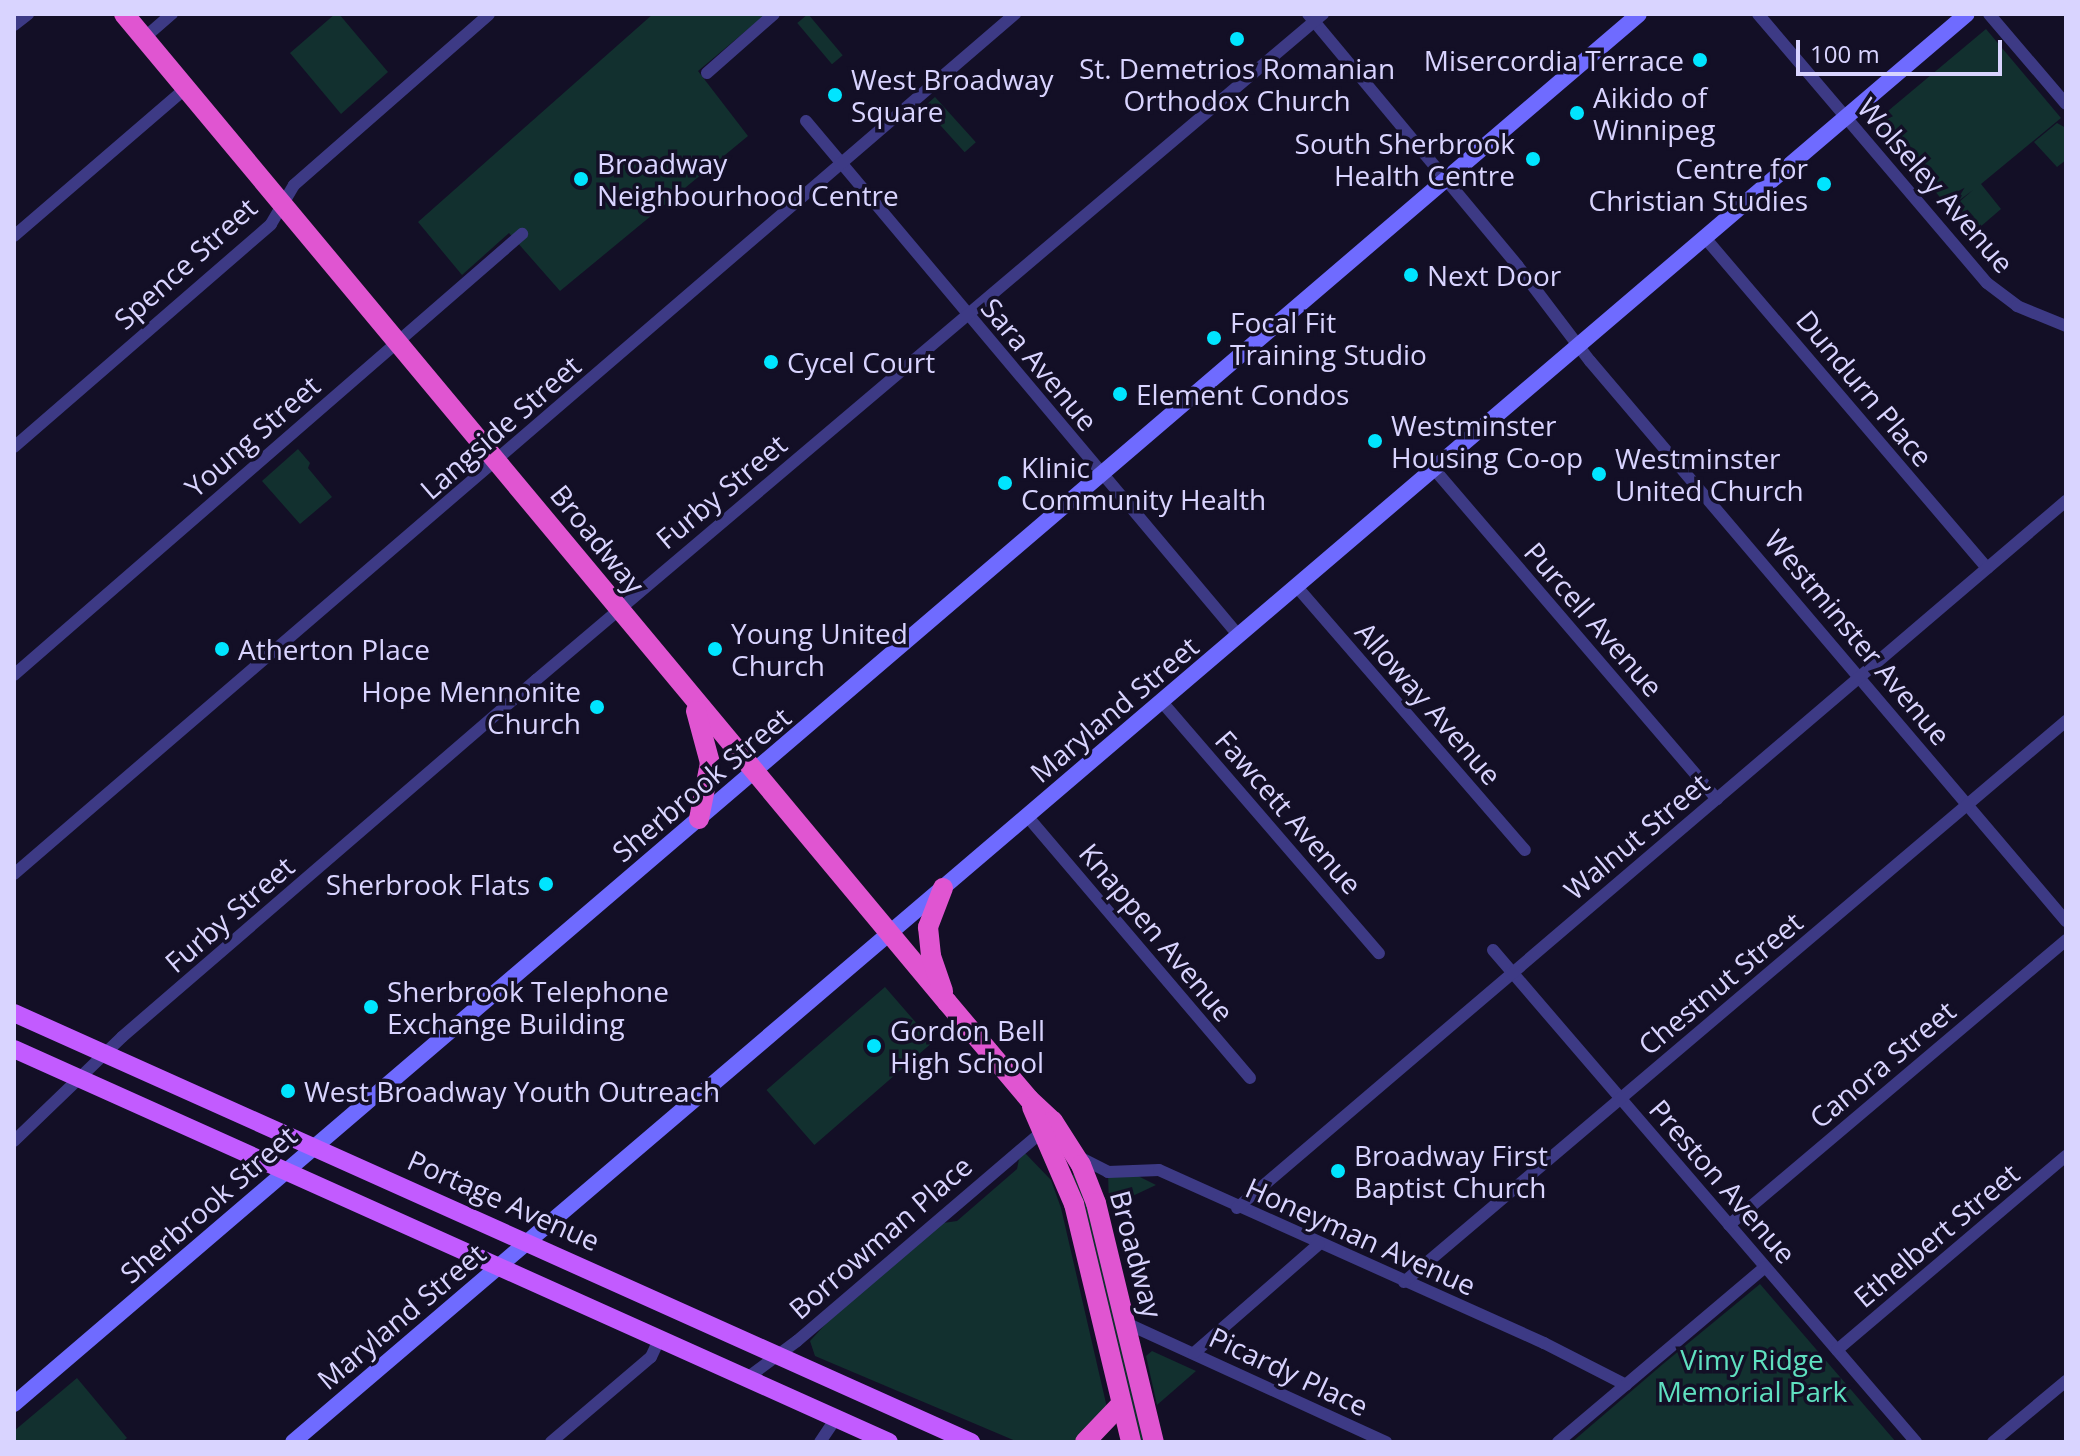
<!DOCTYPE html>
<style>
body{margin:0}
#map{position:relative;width:2080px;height:1456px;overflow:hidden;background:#130f26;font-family:"Open Sans",sans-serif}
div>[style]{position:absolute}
.green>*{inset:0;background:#12302f;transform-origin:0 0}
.minor>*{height:12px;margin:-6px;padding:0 6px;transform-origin:6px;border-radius:6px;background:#3d3a85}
.secondary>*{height:16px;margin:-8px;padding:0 8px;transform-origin:8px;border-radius:8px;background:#6f6bff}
.primary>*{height:18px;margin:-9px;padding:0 9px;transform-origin:9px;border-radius:9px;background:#c25bff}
.trunk>*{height:20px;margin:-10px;padding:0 10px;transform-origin:10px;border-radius:10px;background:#e055d1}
.dots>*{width:22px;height:22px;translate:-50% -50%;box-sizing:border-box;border:4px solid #130f26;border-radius:50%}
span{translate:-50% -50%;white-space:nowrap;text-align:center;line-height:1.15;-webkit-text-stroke:7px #130f26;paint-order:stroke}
.poi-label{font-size:28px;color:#d9d4ff}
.right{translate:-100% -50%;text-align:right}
.left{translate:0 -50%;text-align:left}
.street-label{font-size:28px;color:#d9d4ff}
.park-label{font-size:28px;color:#5fe0c0}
.frame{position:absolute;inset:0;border:16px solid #d9d4ff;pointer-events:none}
.scale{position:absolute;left:1796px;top:40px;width:206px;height:36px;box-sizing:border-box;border:4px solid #d9d4ff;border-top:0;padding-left:10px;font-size:24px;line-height:28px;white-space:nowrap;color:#d9d4ff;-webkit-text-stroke:6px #130f26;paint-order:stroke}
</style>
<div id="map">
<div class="green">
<i style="clip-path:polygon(335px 14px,339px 14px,388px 72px,341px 114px,290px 53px)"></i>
<i style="clip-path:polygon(653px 14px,766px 14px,698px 71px,748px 136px,560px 291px,509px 233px,462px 275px,418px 222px)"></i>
<i style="left:808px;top:14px;width:54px;height:14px;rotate:50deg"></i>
<i style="clip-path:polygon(1986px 29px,2061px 118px,1981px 184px,2001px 209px,1972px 234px,1951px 209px,1973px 190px,1949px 208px,1876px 121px)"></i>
<i style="left:935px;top:97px;width:61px;height:15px;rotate:48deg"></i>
<i style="clip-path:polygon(2057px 123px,2066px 128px,2066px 160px,2057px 167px,2034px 142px)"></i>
<i style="clip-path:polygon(298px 449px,310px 463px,308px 468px,332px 497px,300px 524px,262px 481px)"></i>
<i style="left:885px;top:987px;width:73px;height:157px;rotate:49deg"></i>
<i style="clip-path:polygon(1025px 1153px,1051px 1180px,1061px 1208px,1108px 1412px,1073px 1442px,1018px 1442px,815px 1356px,810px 1341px,866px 1280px,943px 1223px,957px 1221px,1017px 1169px,1019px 1159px)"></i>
<i style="clip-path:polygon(1108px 1172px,1138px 1176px,1156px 1185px,1109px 1207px)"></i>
<i style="clip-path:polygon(1076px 1173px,1087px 1202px,1146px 1442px,1139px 1442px,1072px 1175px)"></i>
<i style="clip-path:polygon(1760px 1284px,1896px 1442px,1572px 1442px,1663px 1364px)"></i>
<i style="clip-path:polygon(1152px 1351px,1196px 1371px,1157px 1405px,1146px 1356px)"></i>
<i style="clip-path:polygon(77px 1378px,127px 1438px,122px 1442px,14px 1442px,14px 1431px)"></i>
</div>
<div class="minor">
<i style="left:1308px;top:14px;width:327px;rotate:50.2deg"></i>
<i style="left:1517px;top:265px;width:121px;rotate:52.8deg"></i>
<i style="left:1590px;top:361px;width:735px;rotate:49.64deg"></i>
<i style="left:1758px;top:14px;width:353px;rotate:49.6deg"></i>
<i style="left:1987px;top:283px;width:38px;rotate:37deg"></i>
<i style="left:2017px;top:306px;width:53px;rotate:22.2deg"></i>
<i style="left:1989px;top:14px;width:118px;rotate:49.5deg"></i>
<i style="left:14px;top:25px;width:18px;rotate:-38deg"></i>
<i style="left:144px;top:38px;width:37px;rotate:-41deg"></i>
<i style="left:707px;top:73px;width:89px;rotate:-41.4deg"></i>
<i style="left:806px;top:121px;width:673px;rotate:49.94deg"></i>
<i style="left:14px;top:236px;width:225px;rotate:-40.7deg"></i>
<i style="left:1706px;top:239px;width:433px;rotate:49.5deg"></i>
<i style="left:14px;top:447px;width:340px;rotate:-40.9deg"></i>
<i style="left:271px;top:224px;width:45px;rotate:-59.5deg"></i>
<i style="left:294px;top:185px;width:259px;rotate:-41.2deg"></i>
<i style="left:1434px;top:469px;width:435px;rotate:49.4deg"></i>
<i style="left:1297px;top:587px;width:348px;rotate:49.1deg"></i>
<i style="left:14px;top:675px;width:673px;rotate:-40.96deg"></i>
<i style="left:1162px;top:702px;width:332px;rotate:49.2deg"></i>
<i style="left:1027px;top:816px;width:344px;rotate:49.6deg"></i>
<i style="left:14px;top:874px;width:1320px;rotate:-40.67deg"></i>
<i style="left:1493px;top:950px;width:649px;rotate:49.31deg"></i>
<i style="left:14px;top:1141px;width:150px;rotate:-43.9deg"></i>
<i style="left:122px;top:1037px;width:547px;rotate:-40.77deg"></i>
<i style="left:536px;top:680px;width:1031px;rotate:-40.24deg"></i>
<i style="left:1081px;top:1158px;width:30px;rotate:27deg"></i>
<i style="left:1108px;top:1172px;width:51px;rotate:-2.2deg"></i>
<i style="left:1159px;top:1170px;width:422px;rotate:24.2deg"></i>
<i style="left:1544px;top:1343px;width:92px;rotate:27.1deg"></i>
<i style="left:1237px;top:1208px;width:1090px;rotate:-40.46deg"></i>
<i style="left:1729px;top:1225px;width:441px;rotate:-40.2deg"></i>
<i style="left:1404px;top:1282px;width:868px;rotate:-40.28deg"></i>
<i style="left:1128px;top:1324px;width:284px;rotate:24.6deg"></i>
<i style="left:1837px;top:1350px;width:300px;rotate:-40.3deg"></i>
<i style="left:1194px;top:1353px;width:166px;rotate:-41.1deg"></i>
<i style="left:747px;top:1378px;width:62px;rotate:-36.5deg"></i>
<i style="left:797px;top:1341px;width:323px;rotate:-40.5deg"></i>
<i style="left:551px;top:1442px;width:131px;rotate:-40.4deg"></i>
<i style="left:651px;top:1357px;width:21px;rotate:-65deg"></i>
<i style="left:820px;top:1442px;width:29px;rotate:-56deg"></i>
<i style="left:1558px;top:1442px;width:271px;rotate:-40.2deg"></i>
<i style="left:1993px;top:1442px;width:95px;rotate:-39.9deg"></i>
</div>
<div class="secondary">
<i style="left:14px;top:1404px;width:2138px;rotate:-40.54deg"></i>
<i style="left:293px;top:1442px;width:2200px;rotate:-40.47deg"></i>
</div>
<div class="primary">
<i style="left:14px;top:1013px;width:1049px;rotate:24.15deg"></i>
<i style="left:14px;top:1049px;width:959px;rotate:24.19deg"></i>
</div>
<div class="trunk">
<i style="left:124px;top:14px;width:1286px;rotate:50.21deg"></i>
<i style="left:947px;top:1002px;width:127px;rotate:49.8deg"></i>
<i style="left:1029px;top:1099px;width:33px;rotate:43deg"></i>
<i style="left:1053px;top:1121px;width:52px;rotate:57.5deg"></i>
<i style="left:1081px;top:1165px;width:41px;rotate:68.5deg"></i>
<i style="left:1096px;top:1203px;width:246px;rotate:76.4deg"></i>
<i style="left:696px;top:711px;width:54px;rotate:74.9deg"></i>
<i style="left:710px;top:763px;width:57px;rotate:101.1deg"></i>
<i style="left:943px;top:888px;width:42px;rotate:111deg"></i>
<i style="left:928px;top:927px;width:29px;rotate:84deg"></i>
<i style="left:931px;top:956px;width:37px;rotate:71deg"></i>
<i style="left:1032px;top:1107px;width:106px;rotate:66.6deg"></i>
<i style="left:1074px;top:1204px;width:245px;rotate:76.5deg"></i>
<i style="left:1085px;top:1442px;width:52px;rotate:-46.5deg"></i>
</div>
<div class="dots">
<i style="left:1237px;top:39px;background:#00e5ff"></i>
<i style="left:1700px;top:60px;background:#00e5ff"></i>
<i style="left:835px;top:95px;background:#00e5ff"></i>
<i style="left:1577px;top:113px;background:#00e5ff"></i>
<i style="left:1533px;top:159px;background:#00e5ff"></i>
<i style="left:581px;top:179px;background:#00e5ff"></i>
<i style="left:1824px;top:184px;background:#00e5ff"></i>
<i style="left:1411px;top:275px;background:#00e5ff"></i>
<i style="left:1214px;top:338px;background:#00e5ff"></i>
<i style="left:771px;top:362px;background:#00e5ff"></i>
<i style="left:1120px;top:394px;background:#00e5ff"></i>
<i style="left:1375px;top:441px;background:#00e5ff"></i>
<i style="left:1599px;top:474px;background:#00e5ff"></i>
<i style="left:1005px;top:483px;background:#00e5ff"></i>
<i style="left:222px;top:649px;background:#00e5ff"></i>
<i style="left:715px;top:649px;background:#00e5ff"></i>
<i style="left:597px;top:707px;background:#00e5ff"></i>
<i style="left:546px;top:884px;background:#00e5ff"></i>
<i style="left:371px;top:1007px;background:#00e5ff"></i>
<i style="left:874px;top:1046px;background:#00e5ff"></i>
<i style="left:288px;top:1091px;background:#00e5ff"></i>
<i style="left:1338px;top:1171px;background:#00e5ff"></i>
</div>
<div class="poi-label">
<span class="right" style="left:1684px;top:60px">Misercordia Terrace</span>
<span style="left:1237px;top:84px">St. Demetrios Romanian<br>Orthodox Church</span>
<span class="left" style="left:851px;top:95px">West Broadway<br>Square</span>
<span class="left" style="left:1593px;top:113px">Aikido of<br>Winnipeg</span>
<span class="right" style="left:1515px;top:159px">South Sherbrook<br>Health Centre</span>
<span class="left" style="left:597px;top:179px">Broadway<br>Neighbourhood Centre</span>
<span class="right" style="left:1808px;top:184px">Centre for<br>Christian Studies</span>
<span class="left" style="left:1427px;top:275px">Next Door</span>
<span class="left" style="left:1230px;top:338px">Focal Fit<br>Training Studio</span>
<span class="left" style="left:787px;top:362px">Cycel Court</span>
<span class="left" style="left:1136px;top:394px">Element Condos</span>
<span class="left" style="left:1391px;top:441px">Westminster<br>Housing Co-op</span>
<span class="left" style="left:1615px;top:474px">Westminster<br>United Church</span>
<span class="left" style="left:1021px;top:483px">Klinic<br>Community Health</span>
<span class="left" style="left:731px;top:649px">Young United<br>Church</span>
<span class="left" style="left:238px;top:649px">Atherton Place</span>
<span class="right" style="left:581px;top:707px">Hope Mennonite<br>Church</span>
<span class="right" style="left:530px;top:884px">Sherbrook Flats</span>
<span class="left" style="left:387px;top:1007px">Sherbrook Telephone<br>Exchange Building</span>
<span class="left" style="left:890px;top:1046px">Gordon Bell<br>High School</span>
<span class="left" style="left:304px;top:1091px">West Broadway Youth Outreach</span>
<span class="left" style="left:1354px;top:1171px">Broadway First<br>Baptist Church</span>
</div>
<div class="street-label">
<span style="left:1936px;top:185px;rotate:49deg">Wolseley Avenue</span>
<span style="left:185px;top:263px;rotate:-42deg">Spence Street</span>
<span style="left:1040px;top:364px;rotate:50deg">Sara Avenue</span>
<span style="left:1865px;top:388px;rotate:50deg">Dundurn Place</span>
<span style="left:500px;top:427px;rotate:-41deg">Langside Street</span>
<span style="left:252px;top:436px;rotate:-41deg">Young Street</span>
<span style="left:721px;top:491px;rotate:-40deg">Furby Street</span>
<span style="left:598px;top:539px;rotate:51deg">Broadway</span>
<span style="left:1594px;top:619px;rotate:49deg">Purcell Avenue</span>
<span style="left:1858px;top:637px;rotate:50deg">Westminster Avenue</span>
<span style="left:1429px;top:703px;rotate:49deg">Alloway Avenue</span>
<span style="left:1114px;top:709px;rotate:-40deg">Maryland Street</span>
<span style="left:701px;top:784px;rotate:-40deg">Sherbrook Street</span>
<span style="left:1289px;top:812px;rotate:49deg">Fawcett Avenue</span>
<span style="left:1636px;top:836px;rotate:-40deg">Walnut Street</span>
<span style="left:229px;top:914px;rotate:-41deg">Furby Street</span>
<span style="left:1157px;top:932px;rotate:50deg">Knappen Avenue</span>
<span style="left:1720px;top:983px;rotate:-40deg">Chestnut Street</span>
<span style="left:1882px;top:1064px;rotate:-40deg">Canora Street</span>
<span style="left:1723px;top:1181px;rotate:49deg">Preston Avenue</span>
<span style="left:504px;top:1200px;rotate:24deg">Portage Avenue</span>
<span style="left:208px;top:1204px;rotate:-41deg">Sherbrook Street</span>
<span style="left:1936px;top:1235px;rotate:-40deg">Ethelbert Street</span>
<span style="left:1361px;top:1236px;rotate:24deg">Honeyman Avenue</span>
<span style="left:880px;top:1237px;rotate:-41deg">Borrowman Place</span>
<span style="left:1137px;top:1254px;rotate:75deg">Broadway</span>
<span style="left:401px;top:1316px;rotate:-40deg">Maryland Street</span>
<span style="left:1289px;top:1371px;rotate:25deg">Picardy Place</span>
</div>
<div class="park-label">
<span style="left:1752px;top:1375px">Vimy Ridge<br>Memorial Park</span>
</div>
<div class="frame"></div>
<div class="scale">100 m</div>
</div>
